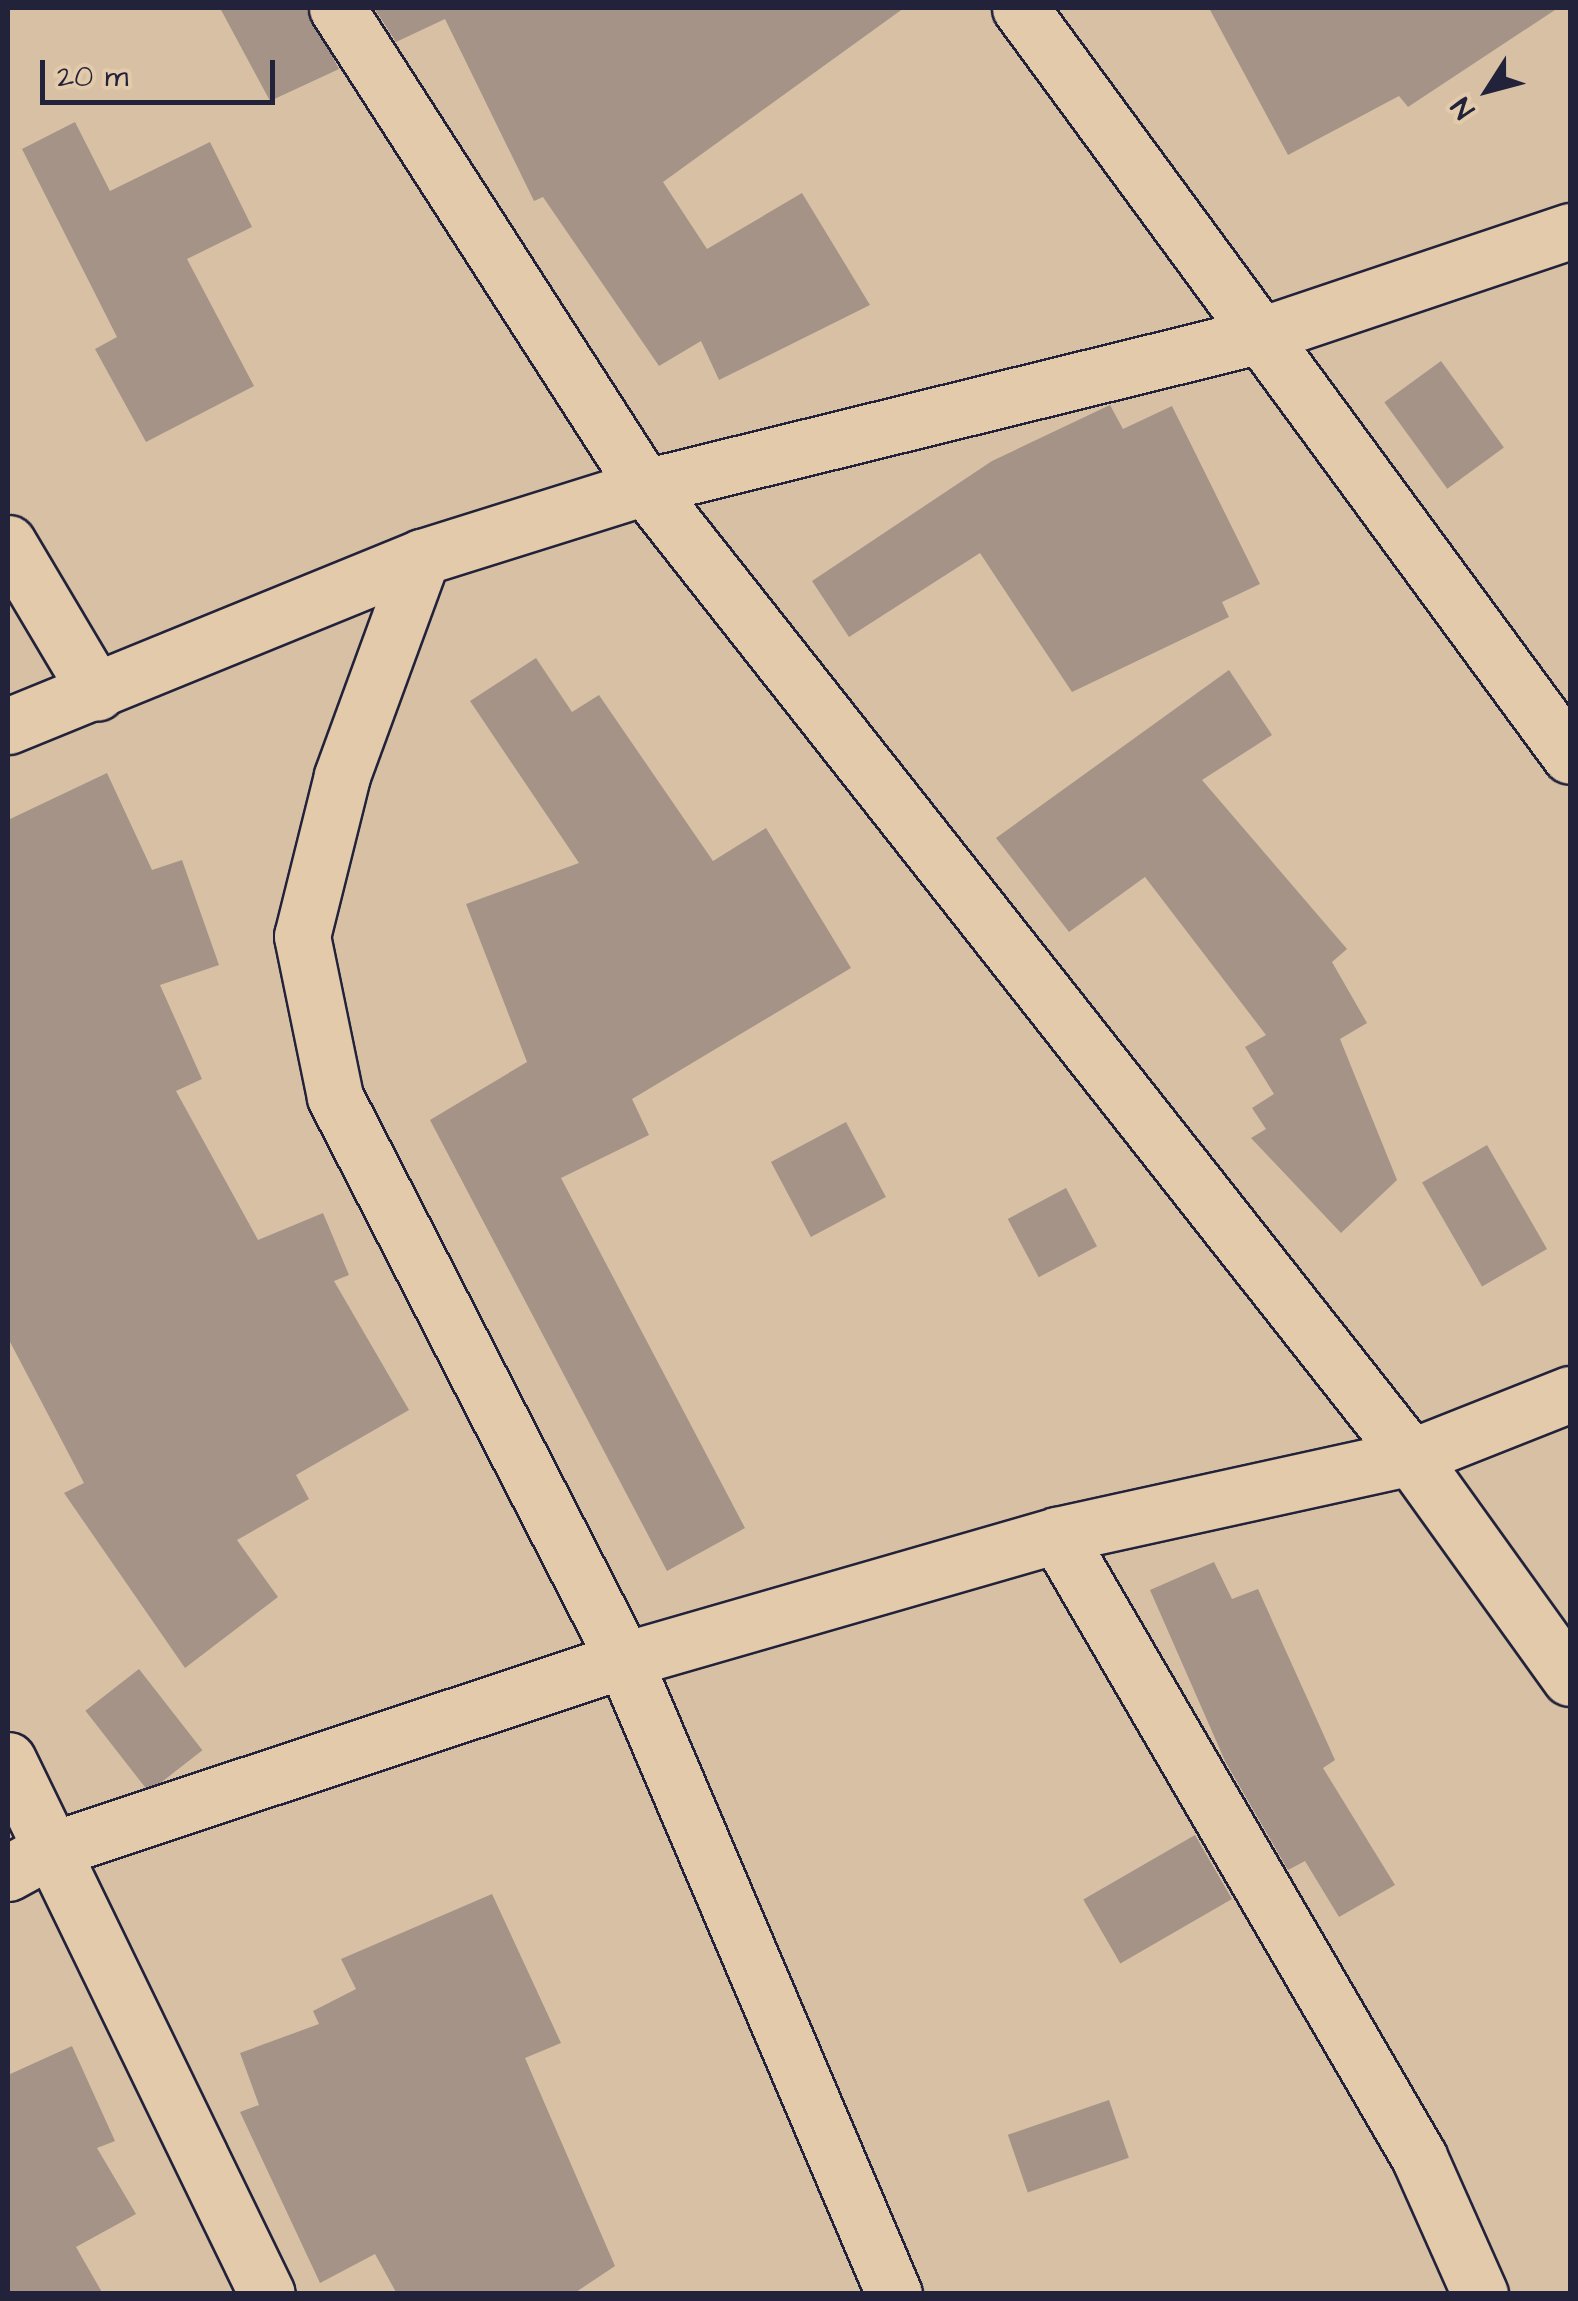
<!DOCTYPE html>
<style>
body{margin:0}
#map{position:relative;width:1578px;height:2301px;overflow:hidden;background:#d7c0a4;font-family:"Architects Daughter",sans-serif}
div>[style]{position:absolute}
.building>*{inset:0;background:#a59387;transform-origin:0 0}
.roads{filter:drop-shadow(2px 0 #22223b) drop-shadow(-2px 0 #22223b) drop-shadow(0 2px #22223b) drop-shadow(0 -2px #22223b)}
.minor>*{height:55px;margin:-27.5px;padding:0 27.5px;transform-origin:27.5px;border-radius:27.5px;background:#e3caab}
span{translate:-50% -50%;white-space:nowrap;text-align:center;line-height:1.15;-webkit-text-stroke:9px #e3caab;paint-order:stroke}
.frame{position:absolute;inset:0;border:10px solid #22223b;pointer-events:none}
.north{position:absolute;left:1438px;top:40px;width:100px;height:100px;-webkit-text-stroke:8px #e3caab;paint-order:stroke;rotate:234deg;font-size:28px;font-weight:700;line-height:40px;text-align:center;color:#22223b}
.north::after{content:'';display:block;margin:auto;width:35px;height:45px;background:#22223b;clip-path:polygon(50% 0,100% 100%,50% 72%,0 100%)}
.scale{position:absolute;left:40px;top:60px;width:235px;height:45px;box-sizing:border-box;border:5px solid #22223b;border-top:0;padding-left:12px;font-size:30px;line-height:35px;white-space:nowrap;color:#22223b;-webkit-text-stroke:8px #e3caab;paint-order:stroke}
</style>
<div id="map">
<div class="building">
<i style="clip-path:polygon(220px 8px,306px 8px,339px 69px,270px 101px)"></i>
<i style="clip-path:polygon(374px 8px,904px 8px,663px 182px,707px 249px,802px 193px,870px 305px,719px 380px,701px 341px,659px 366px,543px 197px,534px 201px,445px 19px,396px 42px)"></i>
<i style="clip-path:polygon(1209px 8px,1558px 8px,1408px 107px,1399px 96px,1288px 155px)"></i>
<i style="clip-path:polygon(75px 122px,110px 191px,210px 142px,252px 227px,187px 259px,254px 386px,146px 442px,95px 349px,117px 337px,22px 149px)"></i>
<i style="left:1441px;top:361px;width:107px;height:70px;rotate:54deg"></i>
<i style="clip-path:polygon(1110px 405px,1123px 429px,1172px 406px,1260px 584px,1222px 602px,1229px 617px,1072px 692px,980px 553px,849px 637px,812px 581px,992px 461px)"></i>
<i style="clip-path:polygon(536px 658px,572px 712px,599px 695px,713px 861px,766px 828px,851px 968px,632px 1099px,649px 1135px,561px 1178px,745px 1528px,667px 1571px,430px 1120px,527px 1062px,466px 904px,579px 863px,470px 701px)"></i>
<i style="clip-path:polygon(1229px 670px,1272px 735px,1202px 780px,1347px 949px,1332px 962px,1367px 1023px,1340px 1039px,1397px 1180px,1341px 1233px,1251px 1138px,1266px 1129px,1252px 1108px,1274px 1094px,1245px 1047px,1266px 1035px,1145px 877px,1069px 932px,996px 838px)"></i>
<i style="clip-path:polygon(107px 773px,152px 870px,182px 860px,219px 965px,160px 985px,202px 1079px,176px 1091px,258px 1240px,323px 1213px,349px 1275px,334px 1281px,409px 1410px,296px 1475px,309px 1499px,237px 1540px,278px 1597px,185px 1668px,64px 1493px,84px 1483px,8px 1338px,8px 820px)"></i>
<i style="left:846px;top:1122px;width:85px;height:85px;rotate:62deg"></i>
<i style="left:1487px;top:1145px;width:120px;height:75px;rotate:60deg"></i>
<i style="left:1066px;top:1188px;width:66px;height:66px;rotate:62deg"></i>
<i style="clip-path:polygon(1214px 1562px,1232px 1599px,1258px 1589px,1335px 1760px,1323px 1768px,1395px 1885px,1339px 1917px,1305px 1861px,1288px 1870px,1225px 1761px,1150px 1590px)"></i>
<i style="left:139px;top:1669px;width:103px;height:68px;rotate:52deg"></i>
<i style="left:1195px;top:1835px;width:74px;height:129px;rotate:60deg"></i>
<i style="clip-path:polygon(492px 1894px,561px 2043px,525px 2058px,615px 2266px,573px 2294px,397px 2294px,375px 2254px,320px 2283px,240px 2112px,259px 2105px,240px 2053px,319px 2024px,313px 2011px,356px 1989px,341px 1959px)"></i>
<i style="clip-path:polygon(72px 2046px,115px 2141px,97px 2148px,136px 2214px,76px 2247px,103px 2294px,8px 2294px,8px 2075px)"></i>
<i style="left:1109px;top:2100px;width:61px;height:107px;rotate:71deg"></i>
</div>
<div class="roads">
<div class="minor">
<i style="left:337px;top:8px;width:569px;rotate:57.26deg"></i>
<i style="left:645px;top:487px;width:1236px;rotate:51.7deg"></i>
<i style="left:1411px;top:1457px;width:272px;rotate:54.3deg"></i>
<i style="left:1020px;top:8px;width:928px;rotate:53.67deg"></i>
<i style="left:8px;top:543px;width:174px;rotate:59.3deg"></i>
<i style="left:422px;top:557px;width:233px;rotate:110.1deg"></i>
<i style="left:342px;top:776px;width:165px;rotate:104deg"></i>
<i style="left:302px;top:936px;width:164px;rotate:78.4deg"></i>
<i style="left:335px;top:1097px;width:633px;rotate:62.83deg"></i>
<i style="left:624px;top:1660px;width:689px;rotate:66.93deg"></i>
<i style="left:8px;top:726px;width:447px;rotate:-22.2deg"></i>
<i style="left:422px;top:557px;width:234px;rotate:-17.4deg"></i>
<i style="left:645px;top:487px;width:631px;rotate:-13.84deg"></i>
<i style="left:1258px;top:336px;width:329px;rotate:-18.6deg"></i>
<i style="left:1057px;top:1535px;width:720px;rotate:59.8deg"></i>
<i style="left:1419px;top:2157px;width:150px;rotate:66deg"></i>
<i style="left:8px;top:1760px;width:593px;rotate:64.13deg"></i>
<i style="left:8px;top:1873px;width:46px;rotate:-28.8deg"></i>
<i style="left:48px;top:1851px;width:607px;rotate:-18.35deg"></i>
<i style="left:624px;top:1660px;width:451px;rotate:-16.1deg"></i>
<i style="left:1057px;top:1535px;width:362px;rotate:-12.4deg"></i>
<i style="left:1411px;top:1457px;width:171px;rotate:-21.6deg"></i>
</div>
</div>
<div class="frame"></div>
<div class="north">N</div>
<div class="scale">20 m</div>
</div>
